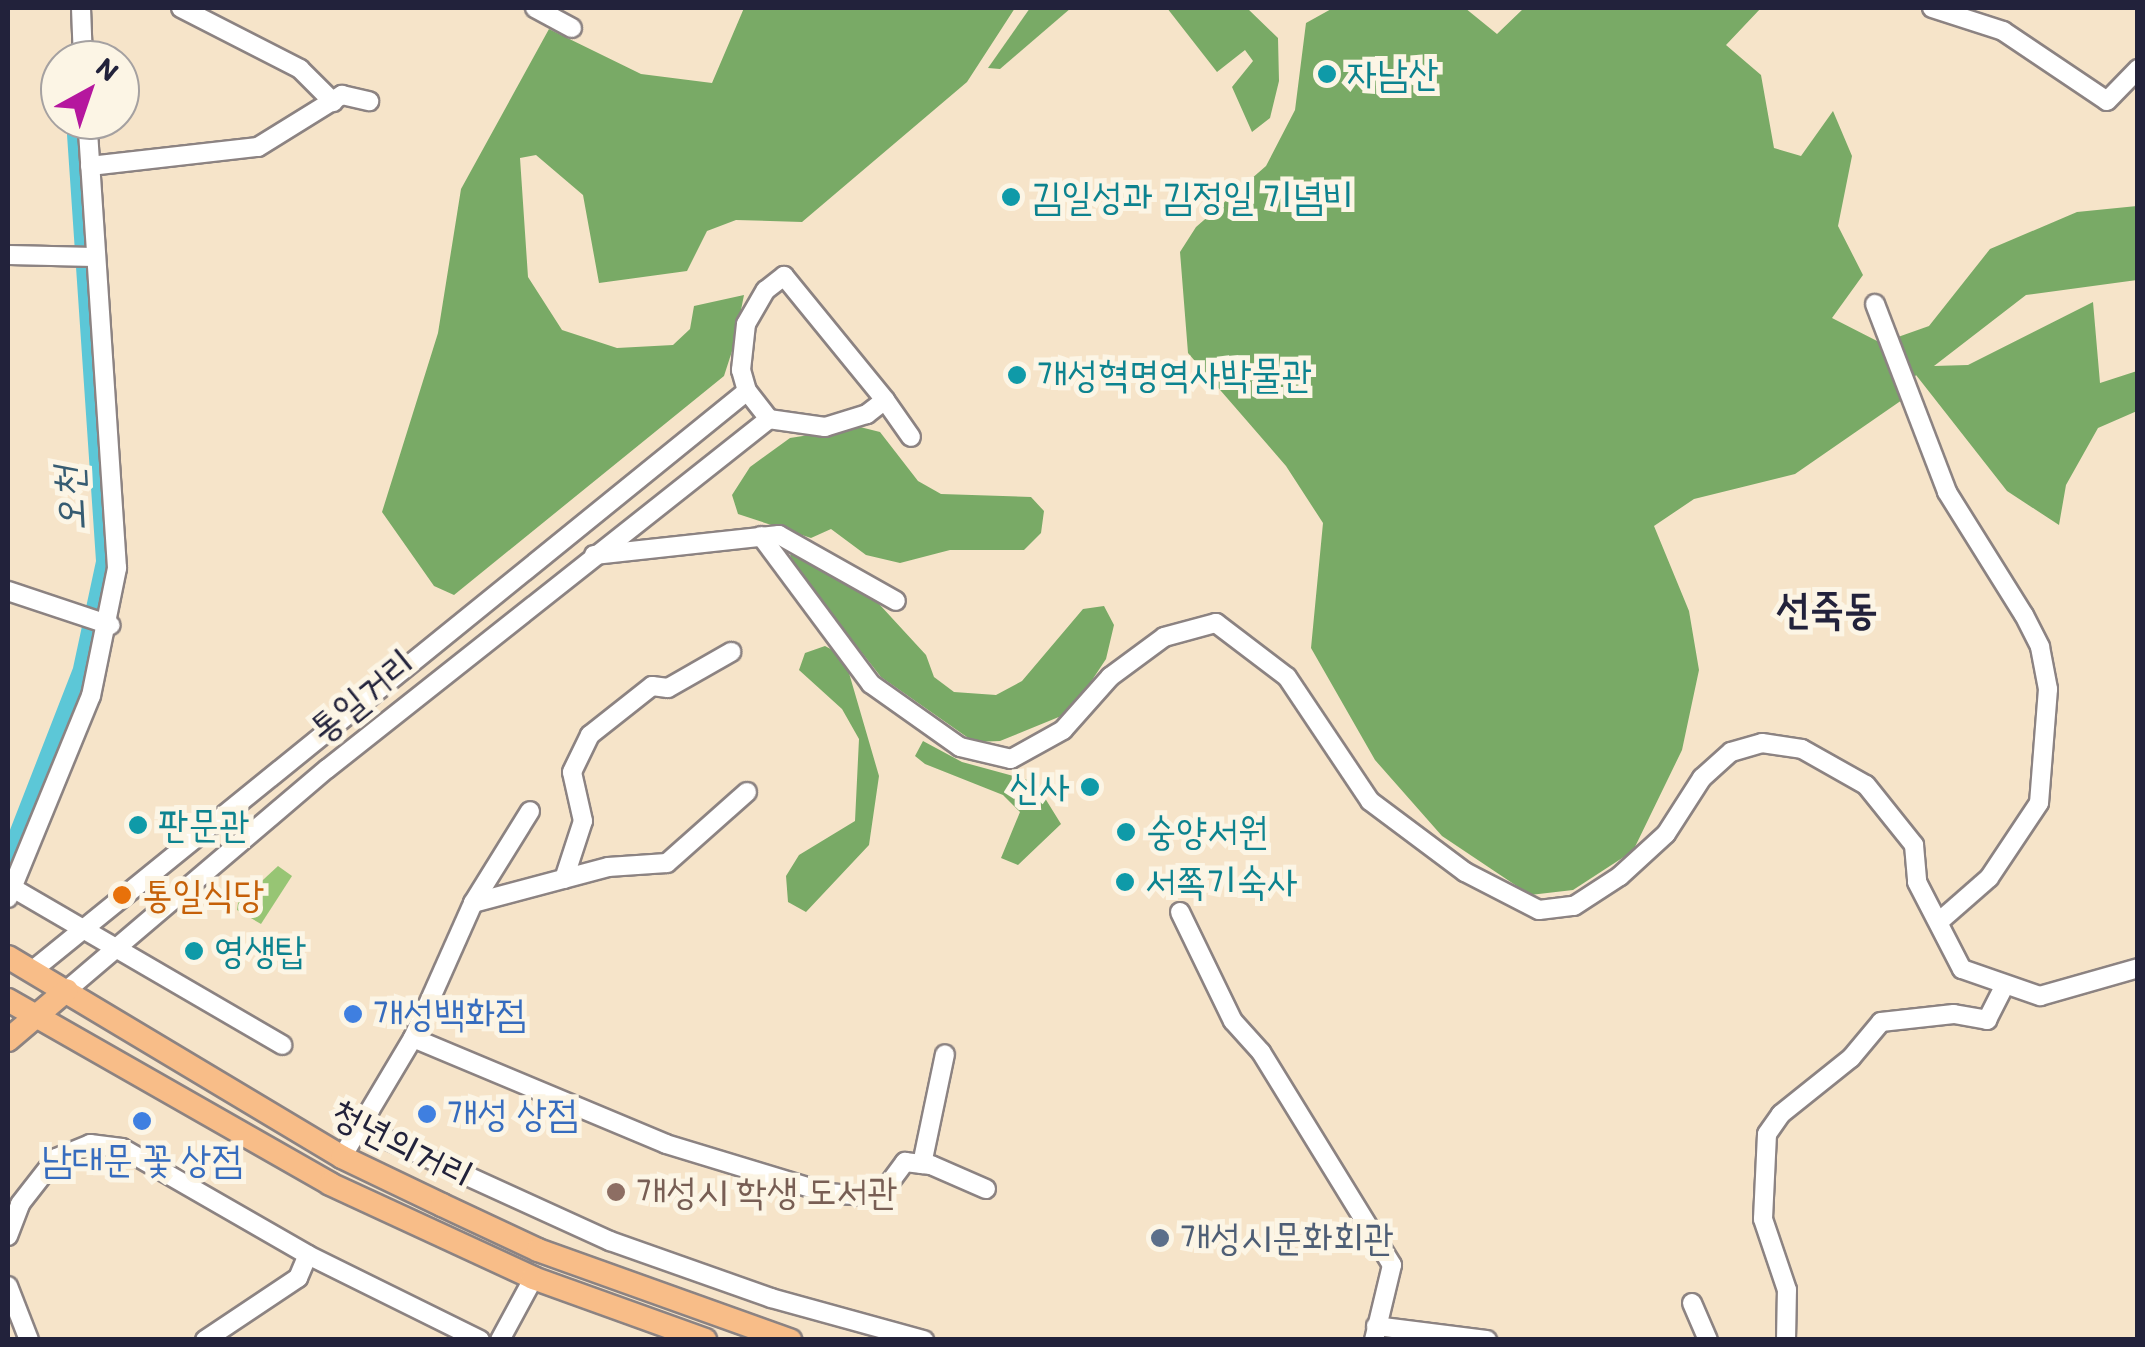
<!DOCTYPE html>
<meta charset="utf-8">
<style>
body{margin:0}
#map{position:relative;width:2145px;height:1347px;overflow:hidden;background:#f6e4c9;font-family:Itim,"Poor Story",sans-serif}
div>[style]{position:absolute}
.green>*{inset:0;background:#97c574}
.forest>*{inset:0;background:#79aa66}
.water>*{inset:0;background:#5cc7d7}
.roads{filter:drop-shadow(2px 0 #8c8382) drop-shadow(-2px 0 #8c8382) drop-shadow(0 2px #8c8382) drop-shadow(0 -2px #8c8382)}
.minor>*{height:18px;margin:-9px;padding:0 9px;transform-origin:9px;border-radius:9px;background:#fff}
.major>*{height:22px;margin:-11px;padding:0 11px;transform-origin:11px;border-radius:11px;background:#f8bd88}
.dots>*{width:28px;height:28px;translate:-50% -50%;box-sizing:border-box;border:5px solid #fcf5e5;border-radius:50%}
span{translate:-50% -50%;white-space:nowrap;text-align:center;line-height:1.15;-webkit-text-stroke:10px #fcf5e5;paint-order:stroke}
.culture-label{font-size:38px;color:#0d838f}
.left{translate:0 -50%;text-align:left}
.right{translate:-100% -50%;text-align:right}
.street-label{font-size:38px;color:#22223b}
.food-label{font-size:38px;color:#c56008}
.shop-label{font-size:38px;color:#366cbe}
.education-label{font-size:38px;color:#785e54}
.service-label{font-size:38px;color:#4e5e75}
.water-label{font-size:40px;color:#365c72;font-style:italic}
.quarter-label{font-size:42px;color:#22223b;font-weight:700}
.frame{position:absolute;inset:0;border:10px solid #22223b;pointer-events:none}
.north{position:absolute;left:40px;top:40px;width:100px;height:100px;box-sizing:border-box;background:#fcf5e5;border:2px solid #a5a1a1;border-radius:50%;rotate:40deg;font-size:28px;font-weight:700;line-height:40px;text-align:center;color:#22223b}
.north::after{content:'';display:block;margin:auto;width:35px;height:45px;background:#b5179e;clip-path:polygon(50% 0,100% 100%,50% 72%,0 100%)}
</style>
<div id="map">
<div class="green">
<i style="clip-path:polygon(278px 866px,292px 876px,261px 924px,237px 910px,238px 903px)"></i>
</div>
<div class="forest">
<i style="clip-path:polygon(744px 8px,1015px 8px,967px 82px,802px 222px,736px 220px,707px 231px,687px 271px,599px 283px,583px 195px,536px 155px,520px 158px,528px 277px,562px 330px,617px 348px,673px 345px,690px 329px,694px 306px,744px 295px,734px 345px,724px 376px,454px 595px,434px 586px,382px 512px,438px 333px,461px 189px,549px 29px,641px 74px,712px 83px)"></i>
<i style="clip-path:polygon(1030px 8px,1071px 8px,1000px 69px,988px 68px)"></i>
<i style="clip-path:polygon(1167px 8px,1247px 8px,1278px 38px,1279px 81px,1270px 118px,1252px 132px,1232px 87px,1253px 61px,1245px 50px,1217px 72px)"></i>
<i style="clip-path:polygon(1333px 8px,1465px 8px,1497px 34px,1524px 8px,1761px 8px,1726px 45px,1761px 75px,1774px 148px,1801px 156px,1833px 111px,1852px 156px,1838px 226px,1863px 275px,1832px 318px,1881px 343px,1929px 326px,1990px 249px,2077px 212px,2137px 206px,2137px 280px,2026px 295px,1934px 366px,1968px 365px,2093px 302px,2100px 383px,2137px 371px,2137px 411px,2098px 428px,2066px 485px,2059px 525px,2007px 491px,1916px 375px,1902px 400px,1795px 474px,1694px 499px,1654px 526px,1689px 611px,1699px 670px,1682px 750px,1633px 851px,1573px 890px,1530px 895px,1442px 836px,1375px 760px,1311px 648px,1323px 523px,1286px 466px,1188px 353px,1180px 252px,1196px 227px,1266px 166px,1295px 110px,1306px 23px)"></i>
<i style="clip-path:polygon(860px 427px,880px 432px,918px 481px,941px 494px,1031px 497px,1044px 511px,1041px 533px,1024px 550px,950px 550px,900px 563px,866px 555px,831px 529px,811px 538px,738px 514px,732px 495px,750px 467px,790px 438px)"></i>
<i style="clip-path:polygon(804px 552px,868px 592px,926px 655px,934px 677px,954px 692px,996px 695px,1022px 681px,1083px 609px,1104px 606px,1114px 625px,1106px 659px,1071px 712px,1000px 741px,974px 742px,881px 677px,796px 569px,790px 555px)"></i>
<i style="clip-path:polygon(825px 646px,838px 653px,849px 673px,879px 776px,869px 845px,806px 912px,788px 902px,786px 876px,799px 855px,855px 821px,859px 739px,842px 709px,799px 670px,805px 653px)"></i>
<i style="clip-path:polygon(923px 741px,962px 762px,1035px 782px,1061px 824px,1018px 865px,1001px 858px,1020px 812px,1003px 795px,925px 764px,915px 756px)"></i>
</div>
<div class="water">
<i style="clip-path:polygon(66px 120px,79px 120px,109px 563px,83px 693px,8px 880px,8px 835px,73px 668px,96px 561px)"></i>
</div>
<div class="roads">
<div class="minor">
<i style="left:81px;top:8px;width:52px;rotate:87.8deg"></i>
<i style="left:181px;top:8px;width:134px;rotate:27.1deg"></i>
<i style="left:300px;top:69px;width:47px;rotate:45deg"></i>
<i style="left:535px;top:8px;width:42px;rotate:28.4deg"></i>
<i style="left:1932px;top:8px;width:75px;rotate:17.9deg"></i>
<i style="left:2003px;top:31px;width:125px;rotate:33.9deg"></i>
<i style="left:2107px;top:101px;width:45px;rotate:-45.9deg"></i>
<i style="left:90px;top:166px;width:169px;rotate:-6.5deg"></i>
<i style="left:258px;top:147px;width:99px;rotate:-31.8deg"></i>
<i style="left:342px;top:95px;width:28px;rotate:13deg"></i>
<i style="left:8px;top:255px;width:87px;rotate:1.3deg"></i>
<i style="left:1875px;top:304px;width:201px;rotate:69deg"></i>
<i style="left:1947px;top:492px;width:145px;rotate:58deg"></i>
<i style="left:2024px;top:615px;width:36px;rotate:63deg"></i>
<i style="left:2040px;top:647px;width:43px;rotate:79.2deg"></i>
<i style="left:2048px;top:689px;width:114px;rotate:94.5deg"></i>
<i style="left:2039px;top:803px;width:90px;rotate:123.7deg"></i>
<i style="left:1989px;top:878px;width:64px;rotate:138.8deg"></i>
<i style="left:885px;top:400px;width:23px;rotate:142deg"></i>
<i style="left:867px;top:414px;width:44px;rotate:162.8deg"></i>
<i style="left:825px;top:427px;width:57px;rotate:-171.9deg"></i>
<i style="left:769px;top:419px;width:36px;rotate:-128deg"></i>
<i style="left:747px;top:391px;width:22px;rotate:-106deg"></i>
<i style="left:741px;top:370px;width:46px;rotate:-83.8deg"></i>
<i style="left:746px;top:324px;width:39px;rotate:-60deg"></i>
<i style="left:766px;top:290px;width:23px;rotate:-38deg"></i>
<i style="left:784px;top:276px;width:160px;rotate:50.8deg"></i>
<i style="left:885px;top:400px;width:45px;rotate:54.9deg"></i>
<i style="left:761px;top:536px;width:184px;rotate:53.4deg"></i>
<i style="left:871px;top:684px;width:109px;rotate:35.3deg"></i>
<i style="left:960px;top:747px;width:52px;rotate:13.2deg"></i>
<i style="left:1011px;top:759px;width:60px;rotate:-29.1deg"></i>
<i style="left:1063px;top:730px;width:71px;rotate:-48.4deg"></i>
<i style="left:1110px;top:677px;width:67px;rotate:-36.5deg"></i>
<i style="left:1164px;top:637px;width:54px;rotate:-15.1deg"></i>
<i style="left:1216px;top:623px;width:89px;rotate:37.3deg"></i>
<i style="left:1287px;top:677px;width:149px;rotate:56.2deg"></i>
<i style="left:1370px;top:801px;width:119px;rotate:36.8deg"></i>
<i style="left:1465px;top:872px;width:83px;rotate:27.2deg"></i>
<i style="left:1539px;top:910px;width:35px;rotate:-7deg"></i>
<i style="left:1574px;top:906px;width:55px;rotate:-33.1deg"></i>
<i style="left:1620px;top:876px;width:62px;rotate:-42.4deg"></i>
<i style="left:1666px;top:834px;width:67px;rotate:-57.3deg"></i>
<i style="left:1702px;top:778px;width:39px;rotate:-42deg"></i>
<i style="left:1731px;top:752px;width:32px;rotate:-16deg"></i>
<i style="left:1762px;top:743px;width:40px;rotate:8.5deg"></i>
<i style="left:1802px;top:749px;width:73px;rotate:29.4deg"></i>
<i style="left:1866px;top:785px;width:77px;rotate:51.3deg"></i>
<i style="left:1914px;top:845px;width:37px;rotate:85deg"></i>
<i style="left:1917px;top:882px;width:98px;rotate:62.7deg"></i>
<i style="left:1962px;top:969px;width:83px;rotate:19.1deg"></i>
<i style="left:2040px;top:996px;width:102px;rotate:-15.9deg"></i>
<i style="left:594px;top:555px;width:186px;rotate:-6.2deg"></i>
<i style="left:779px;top:535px;width:134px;rotate:29.4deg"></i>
<i style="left:8px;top:591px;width:108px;rotate:18.4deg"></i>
<i style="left:564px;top:879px;width:61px;rotate:-71.9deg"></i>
<i style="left:583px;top:821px;width:50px;rotate:-102.7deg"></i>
<i style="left:572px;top:772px;width:41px;rotate:-64.1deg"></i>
<i style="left:590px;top:735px;width:79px;rotate:-38.3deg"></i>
<i style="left:652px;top:686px;width:16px;rotate:7deg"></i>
<i style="left:668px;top:688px;width:73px;rotate:-29.7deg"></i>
<i style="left:11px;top:887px;width:314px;rotate:30.2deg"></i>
<i style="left:8px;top:898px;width:218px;rotate:-67.7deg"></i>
<i style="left:91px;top:696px;width:131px;rotate:-78.5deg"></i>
<i style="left:117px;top:568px;width:449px;rotate:-93.8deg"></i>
<i style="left:473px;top:903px;width:108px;rotate:-58.2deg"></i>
<i style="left:1180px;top:912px;width:121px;rotate:64.1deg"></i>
<i style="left:1233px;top:1021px;width:42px;rotate:47.9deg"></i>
<i style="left:1261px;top:1052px;width:250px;rotate:58.4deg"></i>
<i style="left:1392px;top:1265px;width:77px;rotate:103.5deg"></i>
<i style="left:33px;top:970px;width:919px;rotate:-39.04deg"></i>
<i style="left:67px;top:990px;width:341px;rotate:-40.4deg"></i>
<i style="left:327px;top:769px;width:564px;rotate:-38.37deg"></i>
<i style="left:413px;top:1038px;width:274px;rotate:22.7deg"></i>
<i style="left:666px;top:1144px;width:168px;rotate:16.9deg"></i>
<i style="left:827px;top:1193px;width:52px;rotate:4.4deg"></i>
<i style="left:879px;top:1197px;width:44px;rotate:-53.4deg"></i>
<i style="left:905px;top:1162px;width:26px;rotate:7deg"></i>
<i style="left:931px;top:1165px;width:60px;rotate:23.6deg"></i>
<i style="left:362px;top:1128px;width:273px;rotate:24.5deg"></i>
<i style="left:610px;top:1241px;width:171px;rotate:19.5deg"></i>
<i style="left:771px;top:1298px;width:159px;rotate:15.4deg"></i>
<i style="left:342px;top:1157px;width:139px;rotate:-59.2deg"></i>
<i style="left:413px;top:1038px;width:148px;rotate:-66deg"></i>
<i style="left:473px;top:903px;width:140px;rotate:-14.9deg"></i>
<i style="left:608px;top:867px;width:59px;rotate:-3.9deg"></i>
<i style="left:667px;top:863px;width:107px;rotate:-41.6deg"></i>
<i style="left:922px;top:1164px;width:112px;rotate:-78.2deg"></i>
<i style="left:8px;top:1236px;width:34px;rotate:-69deg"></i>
<i style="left:20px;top:1204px;width:58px;rotate:-52deg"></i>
<i style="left:56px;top:1158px;width:37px;rotate:-22deg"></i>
<i style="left:90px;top:1144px;width:32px;rotate:7deg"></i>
<i style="left:122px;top:1148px;width:215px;rotate:29.9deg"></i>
<i style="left:308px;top:1255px;width:192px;rotate:26.3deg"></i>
<i style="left:8px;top:1286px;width:58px;rotate:68.7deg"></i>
<i style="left:1692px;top:1303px;width:40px;rotate:66.6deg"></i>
<i style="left:1376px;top:1326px;width:112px;rotate:7.2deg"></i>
<i style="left:205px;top:1340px;width:112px;rotate:-33.7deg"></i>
<i style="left:298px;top:1278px;width:25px;rotate:-67deg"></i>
<i style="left:500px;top:1340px;width:72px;rotate:-61.6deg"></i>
<i style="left:1786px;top:1340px;width:50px;rotate:-88.9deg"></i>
<i style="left:1787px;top:1290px;width:75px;rotate:-108.7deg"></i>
<i style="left:1763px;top:1219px;width:85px;rotate:-87.3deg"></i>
<i style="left:1767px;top:1134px;width:24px;rotate:-55deg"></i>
<i style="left:1781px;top:1114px;width:90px;rotate:-38.7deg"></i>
<i style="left:1851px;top:1058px;width:47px;rotate:-50.2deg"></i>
<i style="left:1881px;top:1022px;width:73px;rotate:-6.3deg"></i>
<i style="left:1954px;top:1014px;width:34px;rotate:10deg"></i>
<i style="left:1987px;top:1020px;width:39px;rotate:-63deg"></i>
</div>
<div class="major">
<i style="left:8px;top:957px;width:389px;rotate:30.9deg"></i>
<i style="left:342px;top:1157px;width:111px;rotate:25.6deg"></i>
<i style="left:442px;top:1205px;width:106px;rotate:25.1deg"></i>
<i style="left:538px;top:1250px;width:268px;rotate:19.7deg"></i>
<i style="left:8px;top:1000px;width:371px;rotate:29.7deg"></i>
<i style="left:330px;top:1184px;width:224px;rotate:24.8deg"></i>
<i style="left:533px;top:1278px;width:183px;rotate:19.8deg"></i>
<i style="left:8px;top:1040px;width:77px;rotate:-40.3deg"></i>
</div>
</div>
<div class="dots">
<i style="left:1327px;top:74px;background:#0f9aa8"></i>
<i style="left:1011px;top:197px;background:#0f9aa8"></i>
<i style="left:1017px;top:375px;background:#0f9aa8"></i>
<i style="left:1090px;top:787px;background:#0f9aa8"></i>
<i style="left:138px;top:825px;background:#0f9aa8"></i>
<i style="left:1126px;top:832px;background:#0f9aa8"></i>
<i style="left:1125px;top:882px;background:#0f9aa8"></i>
<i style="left:122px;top:895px;background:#e8710a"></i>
<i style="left:194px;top:951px;background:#0f9aa8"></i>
<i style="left:353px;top:1014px;background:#3f7fe0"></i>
<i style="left:427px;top:1114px;background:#3f7fe0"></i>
<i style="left:142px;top:1121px;background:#3f7fe0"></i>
<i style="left:616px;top:1192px;background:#8d6e63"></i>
<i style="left:1160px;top:1238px;background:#5c6f8a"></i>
</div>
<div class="culture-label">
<span class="left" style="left:1347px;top:74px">자남산</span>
<span class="left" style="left:1031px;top:197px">김일성과 김정일 기념비</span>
<span class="left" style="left:1037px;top:375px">개성혁명역사박물관</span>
<span class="right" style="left:1070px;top:787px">신사</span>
<span class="left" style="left:158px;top:825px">판문관</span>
<span class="left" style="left:1146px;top:832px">숭양서원</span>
<span class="left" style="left:1145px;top:882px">서쪽기숙사</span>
<span class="left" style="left:214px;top:951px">영생탑</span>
</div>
<div class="street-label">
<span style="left:362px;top:696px;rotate:-39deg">통일거리</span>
<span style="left:402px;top:1144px;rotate:27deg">청년의거리</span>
</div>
<div class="food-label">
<span class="left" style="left:142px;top:895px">통일식당</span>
</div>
<div class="shop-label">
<span class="left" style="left:373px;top:1014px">개성백화점</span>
<span class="left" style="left:447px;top:1114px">개성 상점</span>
<span style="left:142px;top:1160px">남대문 꽃 상점</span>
</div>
<div class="education-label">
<span class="left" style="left:636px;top:1192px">개성시 학생 도서관</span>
</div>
<div class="service-label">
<span class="left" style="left:1180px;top:1238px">개성시문화회관</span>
</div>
<div class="water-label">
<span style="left:69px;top:499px;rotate:-93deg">오천</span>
</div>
<div class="quarter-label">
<span style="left:1827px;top:609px">선죽동</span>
</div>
<div class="frame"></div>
<div class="north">N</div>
</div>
